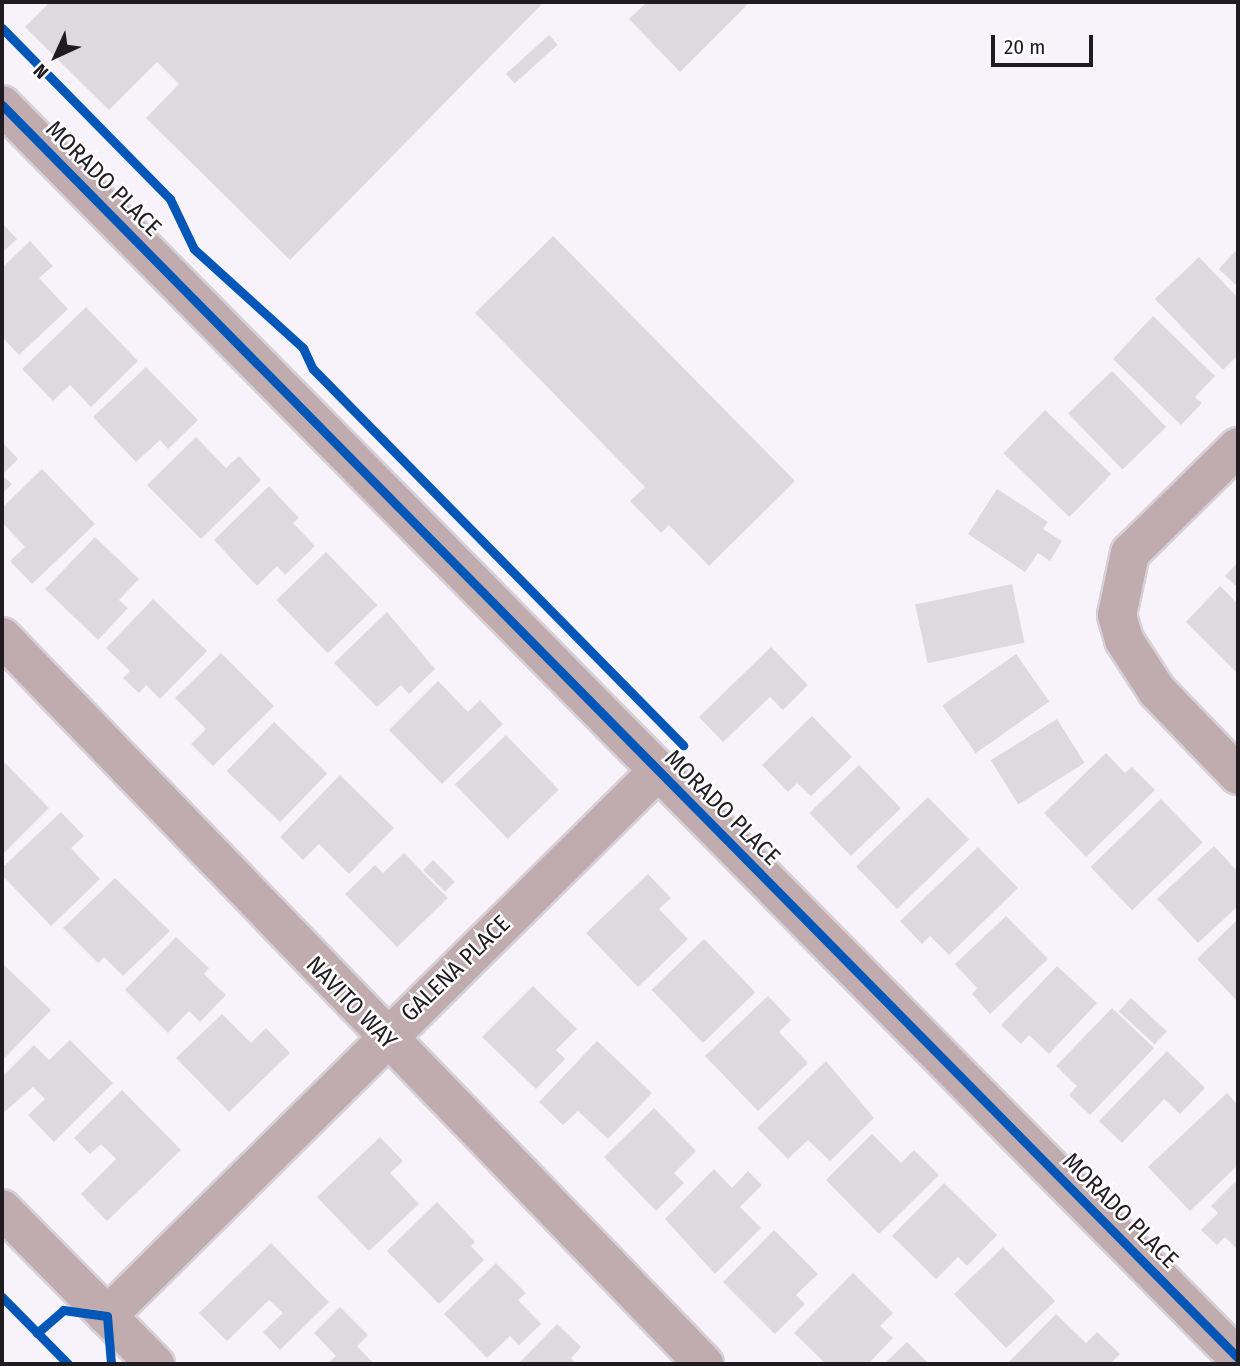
<!DOCTYPE html>
<style>
body{margin:0}
#map{position:relative;width:1240px;height:1366px;overflow:hidden;background:#f8f3fa;font-family:"Fira Sans Condensed",sans-serif}
div>[style]{position:absolute}
.building>*{inset:0;background:#ddd9df;transform-origin:0 0}
.roads{filter:drop-shadow(2px 0 #d5d1d6) drop-shadow(-2px 0 #d5d1d6) drop-shadow(0 2px #d5d1d6) drop-shadow(0 -2px #d5d1d6)}
.minor>*{height:38px;margin:-19px;padding:0 19px;transform-origin:19px;border-radius:19px;background:#c0abae}
.cycleway>*{height:9px;margin:-4.5px;padding:0 4.5px;transform-origin:4.5px;border-radius:4.5px;background:#0057b8}
span{translate:-50% -50%;white-space:nowrap;text-align:center;line-height:1.15;-webkit-text-stroke:5px #fff;paint-order:stroke}
.street-label{font-size:24px;color:#201b21}
.frame{position:absolute;inset:0;border:4px solid #201b21;pointer-events:none}
.north{position:absolute;left:21px;top:21px;width:70px;height:70px;-webkit-text-stroke:5px #fff;paint-order:stroke;rotate:225deg;font-size:19px;font-weight:700;line-height:28px;text-align:center;color:#201b21}
.north::after{content:'';display:block;margin:auto;width:24px;height:32px;background:#201b21;clip-path:polygon(50% 0,100% 100%,50% 72%,0 100%)}
.scale{position:absolute;left:991px;top:35px;width:102px;height:32px;box-sizing:border-box;border:4px solid #201b21;border-top:0;padding-left:9px;font-size:21px;line-height:24px;white-space:nowrap;color:#201b21;-webkit-text-stroke:5px #fff;paint-order:stroke}
</style>
<div id="map">
<div class="building">
<i style="clip-path:polygon(50px 2px,544px 2px,290px 260px,146px 118px,179px 84px,157px 62px,109px 110px,25px 27px)"></i>
<i style="clip-path:polygon(647px 2px,750px 2px,680px 72px,629px 19px)"></i>
<i style="left:549px;top:35px;width:13px;height:58px;rotate:48deg"></i>
<i style="clip-path:polygon(2px 223px,17px 239px,2px 253px)"></i>
<i style="clip-path:polygon(553px 236px,795px 481px,709px 566px,669px 525px,661px 533px,630px 501px,645px 487px,475px 313px)"></i>
<i style="clip-path:polygon(30px 241px,53px 266px,39px 278px,68px 309px,19px 355px,2px 337px,2px 268px)"></i>
<i style="clip-path:polygon(1238px 248px,1238px 287px,1219px 269px)"></i>
<i style="clip-path:polygon(1199px 257px,1238px 298px,1238px 355px,1223px 370px,1155px 299px)"></i>
<i style="clip-path:polygon(86px 307px,138px 361px,91px 407px,70px 385px,53px 401px,22px 369px)"></i>
<i style="clip-path:polygon(1153px 316px,1215px 376px,1195px 397px,1202px 403px,1181px 425px,1113px 359px)"></i>
<i style="clip-path:polygon(146px 367px,198px 420px,168px 449px,160px 440px,136px 462px,93px 417px)"></i>
<i style="left:1112px;top:371px;width:78px;height:61px;rotate:46deg"></i>
<i style="left:1045px;top:410px;width:92px;height:60px;rotate:44deg"></i>
<i style="clip-path:polygon(196px 437px,226px 468px,239px 456px,261px 480px,201px 539px,147px 485px)"></i>
<i style="clip-path:polygon(2px 442px,18px 459px,2px 475px,12px 484px,2px 494px)"></i>
<i style="clip-path:polygon(42px 469px,95px 524px,32px 584px,10px 561px,25px 547px,2px 522px,2px 508px)"></i>
<i style="clip-path:polygon(269px 486px,299px 518px,293px 523px,315px 546px,285px 575px,277px 566px,257px 586px,214px 540px)"></i>
<i style="clip-path:polygon(997px 489px,1048px 522px,1043px 529px,1062px 541px,1050px 561px,1038px 553px,1025px 572px,968px 534px)"></i>
<i style="clip-path:polygon(95px 537px,139px 579px,119px 600px,128px 608px,98px 640px,45px 589px)"></i>
<i style="left:326px;top:552px;width:74px;height:69px;rotate:46deg"></i>
<i style="clip-path:polygon(1238px 562px,1238px 588px,1225px 576px)"></i>
<i style="left:1012px;top:584px;width:60px;height:99px;rotate:78deg"></i>
<i style="clip-path:polygon(1220px 586px,1238px 604px,1238px 674px,1186px 622px)"></i>
<i style="clip-path:polygon(153px 599px,207px 651px,160px 699px,146px 685px,139px 693px,123px 678px,130px 671px,106px 648px)"></i>
<i style="clip-path:polygon(387px 612px,435px 669px,409px 694px,401px 685px,377px 707px,334px 663px)"></i>
<i style="clip-path:polygon(771px 647px,808px 685px,783px 710px,770px 697px,723px 742px,699px 717px)"></i>
<i style="clip-path:polygon(221px 653px,274px 706px,213px 766px,191px 744px,206px 729px,175px 698px)"></i>
<i style="left:1016px;top:654px;width:58px;height:90px;rotate:55deg"></i>
<i style="clip-path:polygon(438px 681px,468px 712px,480px 700px,503px 724px,442px 784px,389px 730px)"></i>
<i style="clip-path:polygon(812px 716px,852px 757px,811px 796px,797px 783px,788px 792px,762px 765px)"></i>
<i style="left:1057px;top:719px;width:52px;height:78px;rotate:58deg"></i>
<i style="left:274px;top:722px;width:74px;height:68px;rotate:44deg"></i>
<i style="left:506px;top:735px;width:76px;height:71px;rotate:46deg"></i>
<i style="clip-path:polygon(1106px 753px,1125px 773px,1132px 767px,1155px 790px,1086px 857px,1044px 813px)"></i>
<i style="clip-path:polygon(2px 760px,49px 808px,2px 855px)"></i>
<i style="left:859px;top:765px;width:60px;height:69px;rotate:46deg"></i>
<i style="clip-path:polygon(340px 775px,394px 828px,349px 874px,319px 844px,303px 860px,280px 837px)"></i>
<i style="left:928px;top:797px;width:59px;height:100px;rotate:46deg"></i>
<i style="left:1161px;top:799px;width:60px;height:98px;rotate:46deg"></i>
<i style="clip-path:polygon(61px 812px,84px 836px,71px 848px,100px 879px,51px 926px,2px 875px,2px 868px)"></i>
<i style="clip-path:polygon(1214px 846px,1238px 872px,1238px 906px,1198px 943px,1157px 899px)"></i>
<i style="clip-path:polygon(978px 847px,1018px 888px,949px 955px,930px 936px,922px 944px,900px 921px)"></i>
<i style="clip-path:polygon(404px 853px,448px 898px,397px 947px,345px 894px,375px 865px,383px 873px)"></i>
<i style="left:433px;top:860px;width:31px;height:14px;rotate:45deg"></i>
<i style="clip-path:polygon(648px 874px,671px 898px,659px 909px,688px 939px,638px 987px,586px 933px)"></i>
<i style="clip-path:polygon(115px 878px,170px 931px,123px 976px,104px 957px,98px 963px,63px 928px)"></i>
<i style="clip-path:polygon(1006px 916px,1048px 959px,990px 1014px,972px 994px,977px 988px,955px 964px)"></i>
<i style="clip-path:polygon(1238px 919px,1238px 1002px,1197px 959px)"></i>
<i style="clip-path:polygon(176px 937px,209px 968px,204px 974px,226px 995px,200px 1022px,189px 1011px,168px 1033px,125px 990px)"></i>
<i style="left:704px;top:939px;width:74px;height:73px;rotate:46deg"></i>
<i style="clip-path:polygon(2px 963px,51px 1010px,2px 1061px)"></i>
<i style="clip-path:polygon(1057px 966px,1097px 1003px,1049px 1054px,1029px 1035px,1021px 1044px,1001px 1025px)"></i>
<i style="clip-path:polygon(533px 986px,577px 1029px,556px 1050px,565px 1059px,536px 1089px,482px 1037px)"></i>
<i style="clip-path:polygon(768px 996px,791px 1020px,779px 1032px,808px 1063px,758px 1111px,705px 1056px)"></i>
<i style="left:1131px;top:998px;width:49px;height:18px;rotate:43deg"></i>
<i style="clip-path:polygon(1112px 1008px,1154px 1048px,1090px 1115px,1069px 1095px,1077px 1086px,1056px 1066px)"></i>
<i style="clip-path:polygon(222px 1014px,251px 1043px,266px 1028px,290px 1053px,229px 1112px,176px 1058px)"></i>
<i style="clip-path:polygon(70px 1040px,113px 1083px,54px 1142px,28px 1115px,45px 1099px,33px 1087px,2px 1114px,2px 1077px,34px 1045px,49px 1060px)"></i>
<i style="clip-path:polygon(597px 1041px,652px 1093px,608px 1139px,578px 1111px,563px 1125px,539px 1102px)"></i>
<i style="clip-path:polygon(1167px 1051px,1205px 1088px,1180px 1114px,1164px 1099px,1122px 1143px,1099px 1121px)"></i>
<i style="clip-path:polygon(826px 1061px,874px 1118px,830px 1161px,808px 1140px,788px 1159px,757px 1128px)"></i>
<i style="clip-path:polygon(122px 1090px,181px 1150px,107px 1221px,81px 1194px,116px 1159px,101px 1144px,90px 1154px,74px 1138px)"></i>
<i style="clip-path:polygon(1227px 1093px,1238px 1105px,1238px 1165px,1190px 1211px,1148px 1167px)"></i>
<i style="clip-path:polygon(654px 1108px,696px 1151px,674px 1173px,684px 1183px,656px 1211px,604px 1157px)"></i>
<i style="clip-path:polygon(872px 1134px,901px 1163px,914px 1150px,939px 1175px,879px 1234px,826px 1180px)"></i>
<i style="clip-path:polygon(380px 1137px,403px 1161px,390px 1173px,419px 1204px,369px 1251px,317px 1197px)"></i>
<i style="clip-path:polygon(714px 1169px,732px 1188px,748px 1171px,762px 1185px,740px 1207px,761px 1228px,715px 1274px,665px 1219px)"></i>
<i style="clip-path:polygon(1238px 1179px,1238px 1250px,1225px 1237px,1217px 1245px,1201px 1230px,1218px 1213px,1211px 1206px)"></i>
<i style="clip-path:polygon(944px 1183px,997px 1235px,967px 1266px,958px 1257px,936px 1279px,892px 1236px)"></i>
<i style="clip-path:polygon(437px 1202px,475px 1242px,471px 1246px,484px 1260px,439px 1304px,387px 1251px)"></i>
<i style="clip-path:polygon(774px 1230px,818px 1274px,796px 1295px,805px 1304px,775px 1334px,723px 1282px)"></i>
<i style="clip-path:polygon(271px 1243px,329px 1302px,280px 1350px,263px 1332px,283px 1313px,269px 1300px,227px 1341px,199px 1313px)"></i>
<i style="left:1003px;top:1247px;width:75px;height:68px;rotate:46deg"></i>
<i style="clip-path:polygon(496px 1263px,526px 1293px,518px 1300px,541px 1324px,519px 1345px,510px 1336px,487px 1358px,444px 1314px)"></i>
<i style="clip-path:polygon(853px 1273px,893px 1313px,880px 1326px,893px 1338px,868px 1364px,820px 1364px,823px 1361px,794px 1333px)"></i>
<i style="clip-path:polygon(340px 1307px,368px 1335px,357px 1346px,374px 1364px,327px 1364px,336px 1356px,314px 1333px)"></i>
<i style="clip-path:polygon(1056px 1314px,1086px 1343px,1097px 1332px,1120px 1354px,1110px 1364px,1007px 1364px)"></i>
<i style="clip-path:polygon(557px 1324px,581px 1347px,571px 1358px,576px 1364px,518px 1364px)"></i>
<i style="clip-path:polygon(907px 1342px,929px 1364px,884px 1364px)"></i>
</div>
<div class="roads">
<div class="minor">
<i style="left:2px;top:105px;width:1760px;rotate:45.39deg"></i>
<i style="left:1238px;top:447px;width:151px;rotate:135.5deg"></i>
<i style="left:1130px;top:553px;width:63px;rotate:101.8deg"></i>
<i style="left:1117px;top:615px;width:26px;rotate:74deg"></i>
<i style="left:1124px;top:640px;width:61px;rotate:57.1deg"></i>
<i style="left:1157px;top:691px;width:117px;rotate:46deg"></i>
<i style="left:2px;top:637px;width:1011px;rotate:46deg"></i>
<i style="left:2px;top:1209px;width:218px;rotate:45.4deg"></i>
<i style="left:107px;top:1316px;width:775px;rotate:-44.69deg"></i>
</div>
</div>
<div class="cycleway">
<i style="left:2px;top:28px;width:240px;rotate:45.5deg"></i>
<i style="left:170px;top:199px;width:55px;rotate:64.4deg"></i>
<i style="left:194px;top:249px;width:147px;rotate:42.2deg"></i>
<i style="left:303px;top:348px;width:23px;rotate:65deg"></i>
<i style="left:313px;top:369px;width:528px;rotate:45.46deg"></i>
<i style="left:2px;top:105px;width:1760px;rotate:45.39deg"></i>
<i style="left:2px;top:1297px;width:94px;rotate:45.4deg"></i>
<i style="left:37px;top:1333px;width:35px;rotate:-41deg"></i>
<i style="left:63px;top:1310px;width:44px;rotate:7.8deg"></i>
<i style="left:107px;top:1316px;width:48px;rotate:85.2deg"></i>
</div>
<div class="street-label">
<span style="left:103px;top:179px;rotate:45deg">MORADO PLACE</span>
<span style="left:722px;top:808px;rotate:45deg">MORADO PLACE</span>
<span style="left:456px;top:969px;rotate:-44deg">GALENA PLACE</span>
<span style="left:351px;top:1003px;rotate:46deg">NAVITO WAY</span>
<span style="left:1120px;top:1211px;rotate:45deg">MORADO PLACE</span>
</div>
<div class="frame"></div>
<div class="north">N</div>
<div class="scale">20 m</div>
</div>
